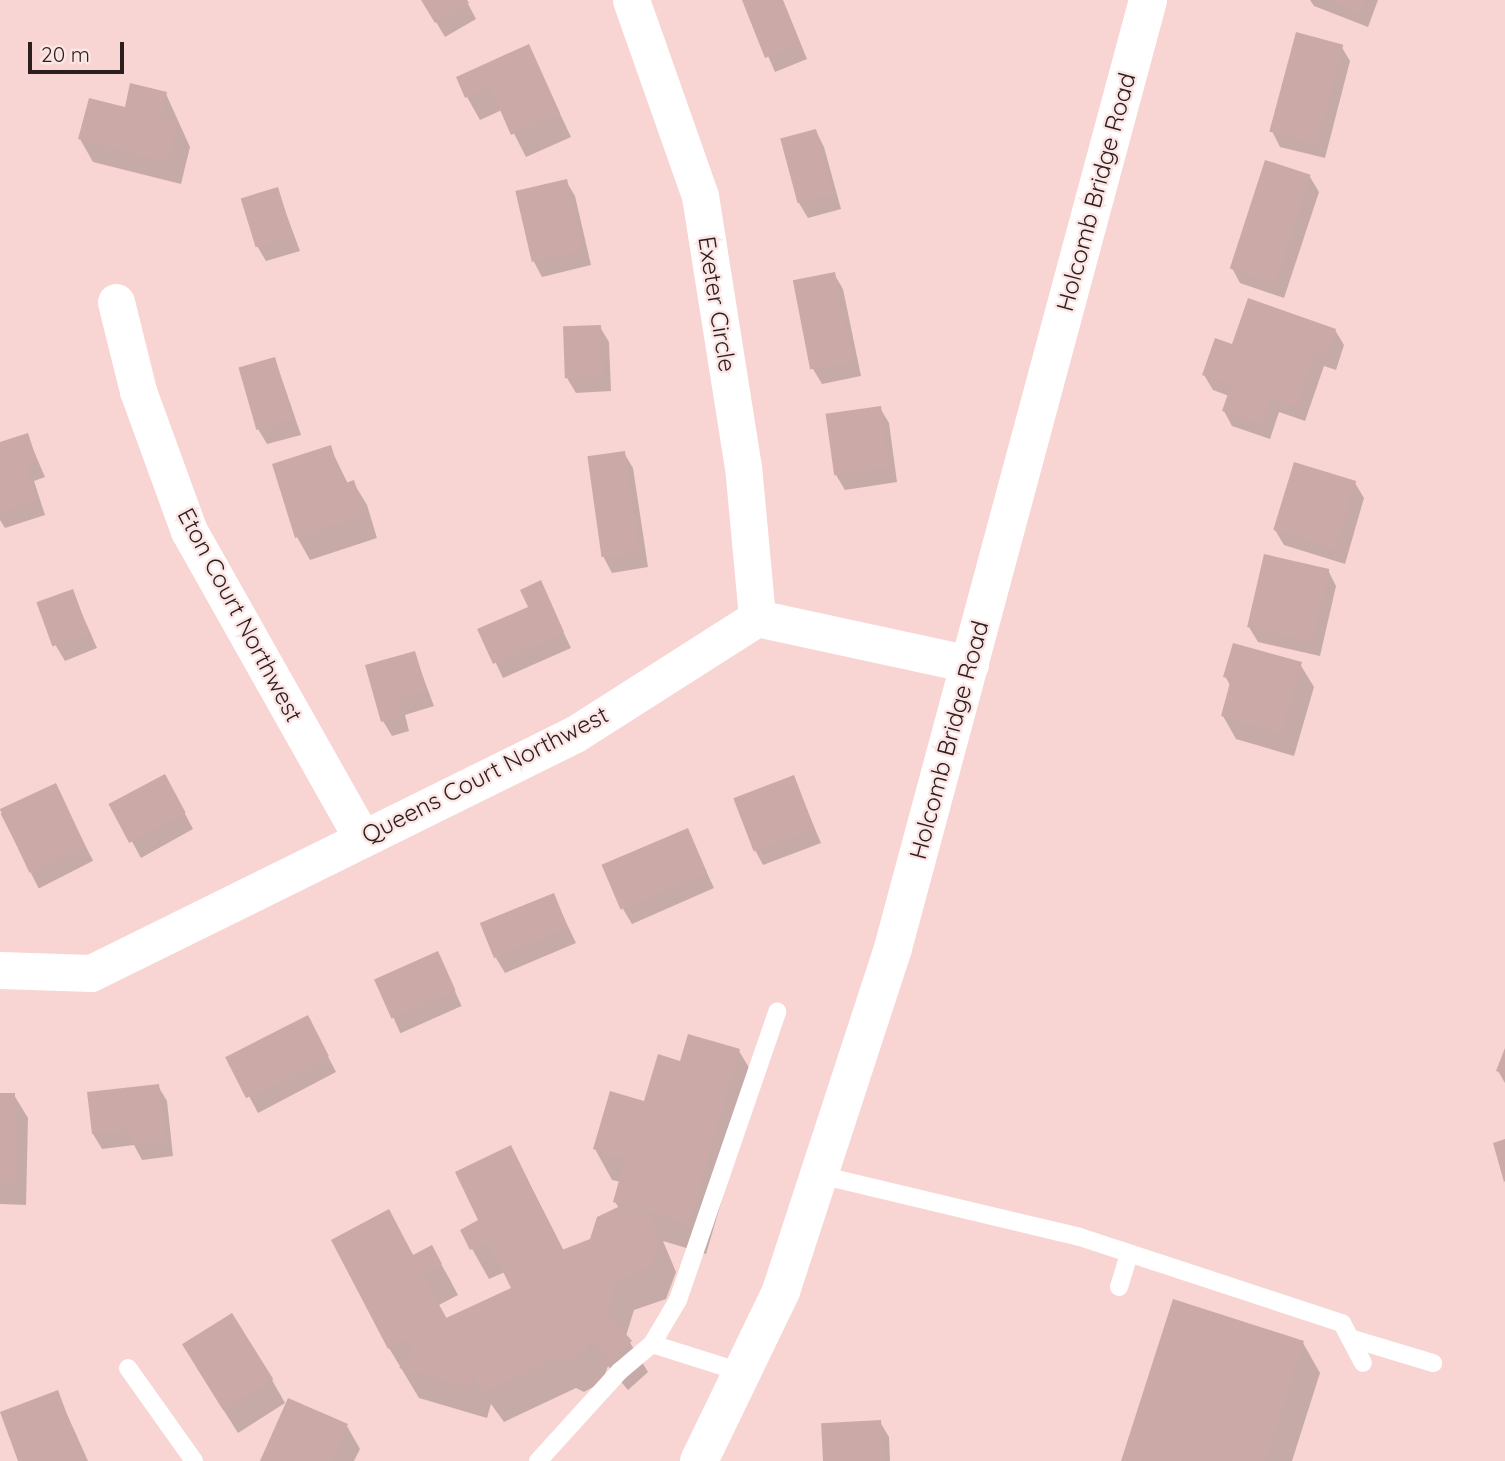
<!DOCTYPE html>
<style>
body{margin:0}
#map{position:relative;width:1505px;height:1461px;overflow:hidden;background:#f8d5d3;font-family:Quicksand,sans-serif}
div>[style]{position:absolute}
.shadow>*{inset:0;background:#0003;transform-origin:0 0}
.building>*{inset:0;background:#cba9a7;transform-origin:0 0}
.lane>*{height:18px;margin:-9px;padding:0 9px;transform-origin:9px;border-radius:9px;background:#fff}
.street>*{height:37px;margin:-18.5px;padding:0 18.5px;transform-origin:18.5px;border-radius:18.5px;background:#fff}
.secondary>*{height:38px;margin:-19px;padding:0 19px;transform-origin:19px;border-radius:19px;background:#fff}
span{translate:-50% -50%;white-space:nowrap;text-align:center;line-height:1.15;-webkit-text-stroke:5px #fce6e5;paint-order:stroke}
.street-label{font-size:24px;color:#2b1e1d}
.scale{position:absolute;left:28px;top:42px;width:96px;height:32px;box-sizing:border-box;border:4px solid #2b1e1d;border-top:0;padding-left:9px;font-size:21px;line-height:24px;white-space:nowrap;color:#2b1e1d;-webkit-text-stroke:5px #fce6e5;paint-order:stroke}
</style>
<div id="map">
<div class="shadow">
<i style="clip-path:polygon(423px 0,466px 0,476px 19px,445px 37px)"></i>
<i style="clip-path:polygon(744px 0,783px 0,807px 59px,775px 72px)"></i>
<i style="clip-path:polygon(1310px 0,1378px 0,1368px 27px,1314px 6px)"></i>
<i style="clip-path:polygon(528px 46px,571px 137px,526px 157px,502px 110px,480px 120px,467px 97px)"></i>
<i style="clip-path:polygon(1341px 46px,1350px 61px,1325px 158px,1280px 147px,1272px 131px)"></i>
<i style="clip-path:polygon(166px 94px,190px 147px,181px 184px,93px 162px,80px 139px,126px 109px)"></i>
<i style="clip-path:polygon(816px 131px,824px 147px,841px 209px,808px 218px,799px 203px)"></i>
<i style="clip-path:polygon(1310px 177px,1319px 192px,1284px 298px,1240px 283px,1232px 268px)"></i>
<i style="clip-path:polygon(566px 181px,575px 196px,591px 265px,542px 277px,534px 262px)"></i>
<i style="clip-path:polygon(277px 189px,300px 251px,266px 261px,257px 246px)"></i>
<i style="clip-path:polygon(834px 274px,843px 289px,861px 376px,822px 384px,813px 369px)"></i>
<i style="clip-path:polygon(600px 327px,609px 342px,611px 391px,576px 393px,567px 378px)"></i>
<i style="clip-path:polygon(1335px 330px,1344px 345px,1336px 370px,1324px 366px,1305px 421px,1279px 412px,1270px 439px,1232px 426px,1224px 411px,1229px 396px,1213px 390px,1204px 375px,1233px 346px)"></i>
<i style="clip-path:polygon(275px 359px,301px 435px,267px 444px,258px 429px)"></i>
<i style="clip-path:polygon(880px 408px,889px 423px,897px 482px,845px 490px,836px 475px)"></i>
<i style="clip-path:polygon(27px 435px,45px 477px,34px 481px,45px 515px,5px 528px,0 520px,0 444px)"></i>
<i style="clip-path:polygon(330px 447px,348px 484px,353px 482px,367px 505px,377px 538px,310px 560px,297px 537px)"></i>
<i style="clip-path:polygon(624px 453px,633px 468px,648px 567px,612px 573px,604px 558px)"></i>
<i style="clip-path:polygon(1355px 483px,1364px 498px,1345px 564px,1284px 545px,1275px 530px)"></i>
<i style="clip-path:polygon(1328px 570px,1336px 586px,1320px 656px,1258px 642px,1249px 627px)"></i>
<i style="clip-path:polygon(540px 583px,571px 648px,503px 678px,480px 630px,530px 608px)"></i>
<i style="clip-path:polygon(72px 591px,97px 648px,65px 661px,56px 646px)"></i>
<i style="clip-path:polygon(414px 653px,434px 706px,405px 715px,409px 731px,392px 736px,383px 721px)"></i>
<i style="clip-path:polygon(1300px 664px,1314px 687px,1294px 756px,1236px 739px,1223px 716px,1231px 687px,1225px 676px)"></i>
<i style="clip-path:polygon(793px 777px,821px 843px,763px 865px,755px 850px)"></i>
<i style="left:55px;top:786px;width:84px;height:61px;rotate:63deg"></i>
<i style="clip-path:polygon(173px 791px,193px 829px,141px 858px,112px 805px)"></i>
<i style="clip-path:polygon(687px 830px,714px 888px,632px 924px,623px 909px)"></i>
<i style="clip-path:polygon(553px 895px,576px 943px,505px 973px,496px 958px)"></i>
<i style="left:438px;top:953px;width:58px;height:67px;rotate:66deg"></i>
<i style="clip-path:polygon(316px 1033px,336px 1072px,258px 1113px,229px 1058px)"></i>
<i style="clip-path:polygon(739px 1051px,757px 1081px,706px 1254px,663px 1241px,676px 1272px,666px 1299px,634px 1310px,626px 1336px,648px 1372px,628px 1390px,608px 1366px,602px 1382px,584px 1392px,576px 1388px,504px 1422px,491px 1404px,487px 1418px,419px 1398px,389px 1348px,389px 1211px,414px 1257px,432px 1248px,449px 1278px,458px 1295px,439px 1305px,447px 1319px,513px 1289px,505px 1272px,489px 1279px,462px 1231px,480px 1221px,511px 1147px,564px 1251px,591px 1240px,619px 1208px,615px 1202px,621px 1182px,612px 1180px,595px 1149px,646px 1104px,681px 1063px)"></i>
<i style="clip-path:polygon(1505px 1052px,1505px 1083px,1498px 1071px)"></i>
<i style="clip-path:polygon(158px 1086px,167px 1101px,173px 1156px,142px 1160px,134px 1145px,102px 1149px,93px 1134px)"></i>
<i style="clip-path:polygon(0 1094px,14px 1095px,28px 1118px,26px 1205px,0 1204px)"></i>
<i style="clip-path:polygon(1303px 1343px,1320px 1373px,1292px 1461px,1123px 1461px)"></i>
<i style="clip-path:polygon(197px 1368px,272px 1380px,285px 1403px,238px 1433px)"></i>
<i style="clip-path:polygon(57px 1392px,88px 1461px,20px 1461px)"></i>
<i style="clip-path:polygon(880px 1422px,889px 1437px,890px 1461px,825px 1461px)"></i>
<i style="clip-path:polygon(347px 1426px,360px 1449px,354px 1461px,262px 1461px)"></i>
</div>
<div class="building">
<i style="clip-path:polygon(421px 0,467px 0,469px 3px,435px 23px)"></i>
<i style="clip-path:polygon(742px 0,782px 0,799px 44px,765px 58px)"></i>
<i style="clip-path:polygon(1327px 0,1364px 0,1359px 13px)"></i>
<i style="left:1296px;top:32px;width:49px;height:103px;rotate:15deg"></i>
<i style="clip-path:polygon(529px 44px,560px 113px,511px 135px,490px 87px,465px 98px,456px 77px)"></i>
<i style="clip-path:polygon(130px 83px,167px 92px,161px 118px,178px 122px,168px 162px,78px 139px,89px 98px,125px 107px)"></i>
<i style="left:816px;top:129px;width:67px;height:37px;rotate:75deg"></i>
<i style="left:1265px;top:160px;width:48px;height:114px;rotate:18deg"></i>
<i style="left:567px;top:179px;width:73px;height:53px;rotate:77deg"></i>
<i style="left:278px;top:187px;width:51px;height:39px;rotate:73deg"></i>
<i style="left:835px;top:272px;width:91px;height:43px;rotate:79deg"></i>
<i style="clip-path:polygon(1248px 298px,1336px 329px,1327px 355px,1315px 352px,1296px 407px,1271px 398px,1261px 425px,1222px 411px,1231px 385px,1202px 375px,1215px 338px,1232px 344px)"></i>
<i style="left:601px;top:325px;width:52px;height:38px;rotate:88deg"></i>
<i style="left:275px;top:357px;width:65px;height:38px;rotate:74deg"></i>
<i style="left:881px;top:406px;width:62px;height:56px;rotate:82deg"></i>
<i style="clip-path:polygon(28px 433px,37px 461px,27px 465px,37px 500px,0 512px,0 442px)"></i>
<i style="clip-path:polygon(331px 445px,343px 484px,354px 480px,365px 515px,295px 538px,272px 464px)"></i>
<i style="left:625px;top:451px;width:102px;height:38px;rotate:82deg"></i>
<i style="left:1294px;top:462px;width:65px;height:71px;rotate:17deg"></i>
<i style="left:1264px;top:554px;width:67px;height:75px;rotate:13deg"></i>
<i style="clip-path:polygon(541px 580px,564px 632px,493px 664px,477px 629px,528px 607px,520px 590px)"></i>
<i style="left:73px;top:589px;width:47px;height:39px;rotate:70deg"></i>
<i style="clip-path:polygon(1233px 643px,1302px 662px,1281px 734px,1221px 716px,1231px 679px,1223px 677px)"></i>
<i style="clip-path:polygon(415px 651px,427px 690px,397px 699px,402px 716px,381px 722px,365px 665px)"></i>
<i style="left:165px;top:774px;width:44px;height:64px;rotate:62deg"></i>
<i style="left:794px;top:775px;width:57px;height:65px;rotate:69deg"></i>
<i style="left:56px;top:783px;width:70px;height:62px;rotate:65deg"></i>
<i style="left:688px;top:828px;width:49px;height:94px;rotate:67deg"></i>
<i style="left:554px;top:893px;width:38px;height:80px;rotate:68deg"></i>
<i style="left:438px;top:951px;width:43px;height:70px;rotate:66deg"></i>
<i style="left:308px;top:1015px;width:46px;height:93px;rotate:63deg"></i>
<i style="clip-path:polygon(688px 1034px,740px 1049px,689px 1224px,613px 1202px,625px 1159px,593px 1149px,610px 1091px,644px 1101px,658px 1054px,680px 1061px)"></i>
<i style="clip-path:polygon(1505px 1048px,1505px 1074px,1496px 1071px)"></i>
<i style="clip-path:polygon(159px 1084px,166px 1141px,132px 1145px,130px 1130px,92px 1134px,87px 1092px)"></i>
<i style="left:0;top:1093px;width:15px;height:89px"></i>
<i style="clip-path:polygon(1505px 1139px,1505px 1181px,1504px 1182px,1493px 1143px)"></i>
<i style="clip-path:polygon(511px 1145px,562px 1250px,590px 1239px,597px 1217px,618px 1207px,651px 1217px,660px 1240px,649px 1268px,617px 1279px,604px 1324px,612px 1318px,632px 1341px,610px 1361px,590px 1338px,585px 1352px,566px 1362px,558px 1358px,485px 1392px,473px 1376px,470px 1388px,399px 1368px,412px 1354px,406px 1339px,388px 1349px,331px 1240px,389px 1209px,413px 1255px,432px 1245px,442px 1264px,423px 1274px,446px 1318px,511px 1288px,488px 1241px,470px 1250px,460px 1230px,478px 1220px,455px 1172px)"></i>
<i style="clip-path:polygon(1173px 1299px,1304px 1341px,1265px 1461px,1121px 1461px)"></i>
<i style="left:232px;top:1313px;width:78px;height:59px;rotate:58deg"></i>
<i style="clip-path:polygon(58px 1390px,84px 1461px,18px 1461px,0 1412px)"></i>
<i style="clip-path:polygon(288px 1398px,348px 1424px,331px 1461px,260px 1461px)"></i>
<i style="left:881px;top:1420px;width:41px;height:60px;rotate:87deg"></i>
</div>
<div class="lane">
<i style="left:820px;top:1175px;width:267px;rotate:13.4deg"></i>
<i style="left:1080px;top:1237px;width:276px;rotate:18.2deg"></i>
<i style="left:1342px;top:1323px;width:45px;rotate:62.3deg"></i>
<i style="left:1119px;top:1287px;width:34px;rotate:-73deg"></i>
<i style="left:1350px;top:1338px;width:87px;rotate:16.8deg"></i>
<i style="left:652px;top:1344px;width:96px;rotate:17.5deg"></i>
<i style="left:128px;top:1368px;width:114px;rotate:54.6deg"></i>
<i style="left:538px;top:1461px;width:122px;rotate:-47.7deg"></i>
<i style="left:620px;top:1371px;width:42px;rotate:-40.2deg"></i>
<i style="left:652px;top:1344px;width:51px;rotate:-59.4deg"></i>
<i style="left:678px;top:1300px;width:305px;rotate:-71deg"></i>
</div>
<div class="street">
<i style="left:631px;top:0;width:208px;rotate:70.6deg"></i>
<i style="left:700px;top:196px;width:273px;rotate:81deg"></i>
<i style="left:743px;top:466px;width:153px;rotate:84.7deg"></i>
<i style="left:116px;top:302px;width:92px;rotate:76.1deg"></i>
<i style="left:138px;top:391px;width:149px;rotate:70deg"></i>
<i style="left:189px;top:531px;width:352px;rotate:60.6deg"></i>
<i style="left:0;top:970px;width:91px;rotate:1.9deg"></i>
<i style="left:91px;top:973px;width:540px;rotate:-26.28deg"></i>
<i style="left:575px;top:734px;width:216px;rotate:-32.5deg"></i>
<i style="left:757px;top:618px;width:218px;rotate:12.2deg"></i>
</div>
<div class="secondary">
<i style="left:699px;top:1461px;width:189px;rotate:-64.2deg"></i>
<i style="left:781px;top:1291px;width:361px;rotate:-71.9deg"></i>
<i style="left:893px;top:948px;width:982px;rotate:-74.94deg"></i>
</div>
<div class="street-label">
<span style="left:1096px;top:192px;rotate:-75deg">Holcomb Bridge Road</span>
<span style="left:717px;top:304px;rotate:81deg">Exeter Circle</span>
<span style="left:240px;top:615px;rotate:62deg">Eton Court Northwest</span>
<span style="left:949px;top:740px;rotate:-75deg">Holcomb Bridge Road</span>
<span style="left:485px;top:775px;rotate:-27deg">Queens Court Northwest</span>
</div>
<div class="scale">20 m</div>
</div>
